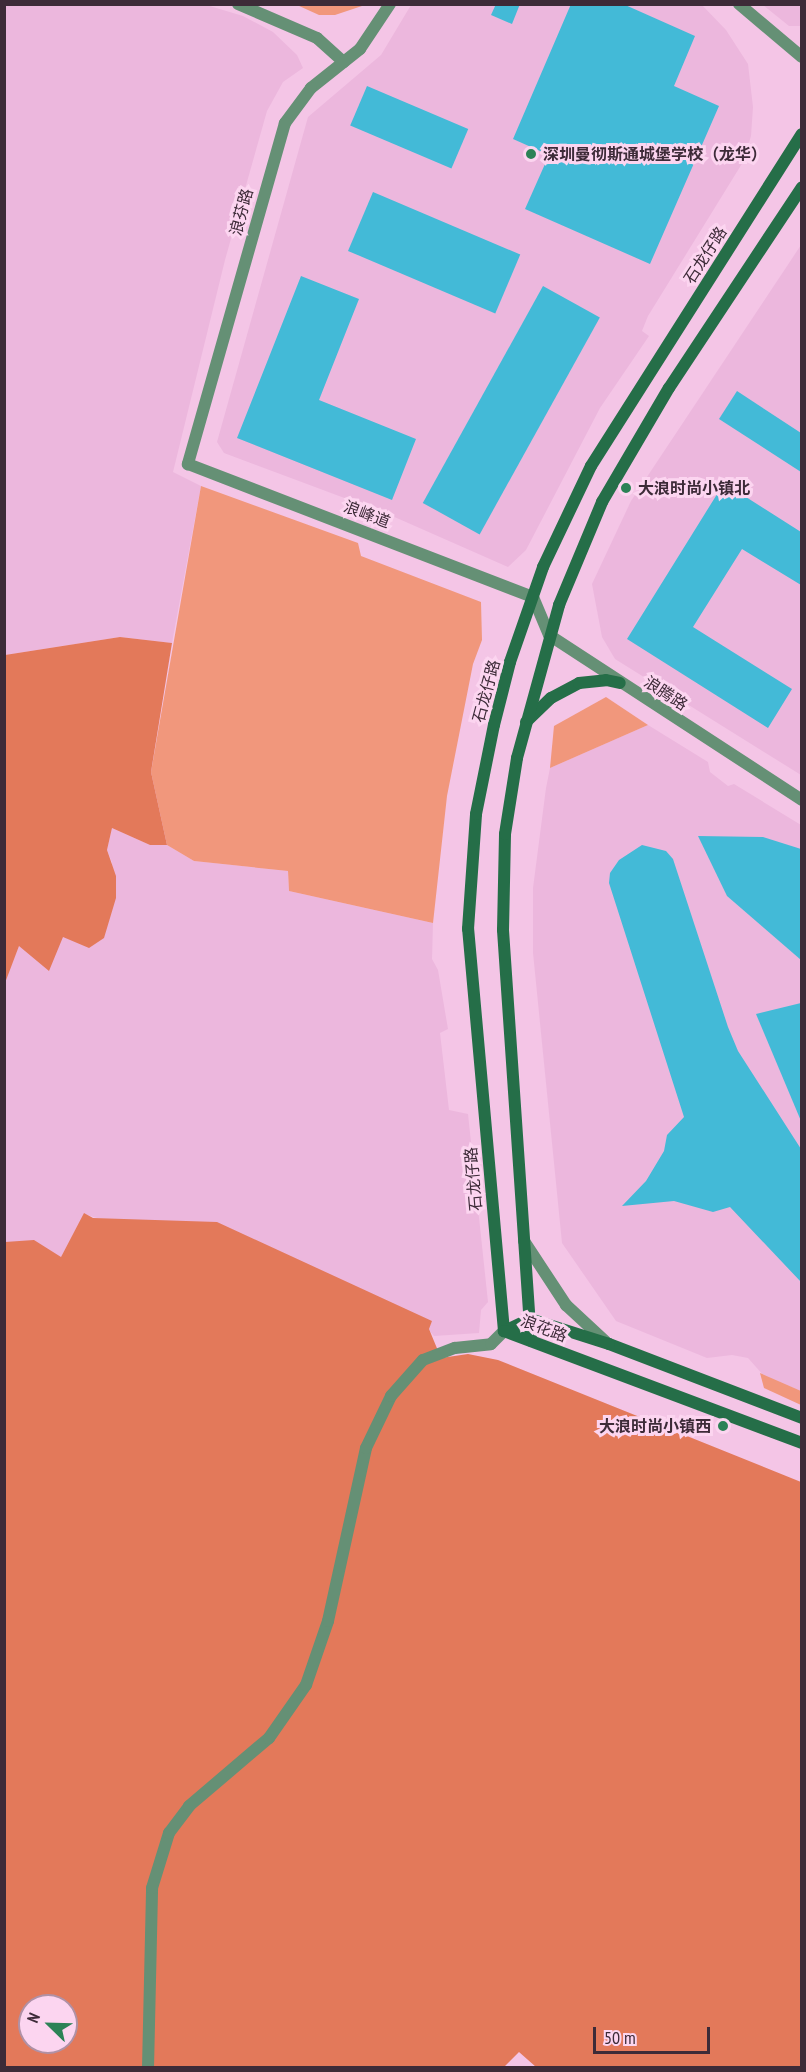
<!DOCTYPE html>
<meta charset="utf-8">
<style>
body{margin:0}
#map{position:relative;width:806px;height:2072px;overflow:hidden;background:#f4c5e6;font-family:"PT Sans Narrow","Noto Sans SC",sans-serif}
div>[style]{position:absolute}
.built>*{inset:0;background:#ecb7dd}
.green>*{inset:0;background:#f1977c}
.forest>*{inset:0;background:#e3795a}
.building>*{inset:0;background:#43bad7;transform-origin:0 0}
.minor>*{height:12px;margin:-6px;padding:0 6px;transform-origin:6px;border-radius:6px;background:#659075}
.tertiary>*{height:12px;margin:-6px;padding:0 6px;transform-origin:6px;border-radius:6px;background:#659075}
.secondary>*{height:12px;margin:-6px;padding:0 6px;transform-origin:6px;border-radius:6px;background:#256e48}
.dots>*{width:16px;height:16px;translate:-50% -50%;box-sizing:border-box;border:3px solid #fcd5f0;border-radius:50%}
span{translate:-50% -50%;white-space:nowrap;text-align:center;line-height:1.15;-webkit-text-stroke:6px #fcd5f0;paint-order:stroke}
.poi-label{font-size:16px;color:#3d2b38;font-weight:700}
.left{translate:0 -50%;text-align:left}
.right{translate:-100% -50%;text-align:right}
.street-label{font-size:16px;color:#3d2b38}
.frame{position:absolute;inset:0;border:6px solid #3d2b38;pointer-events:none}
.north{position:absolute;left:18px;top:1994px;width:60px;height:60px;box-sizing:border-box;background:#fcd5f0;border:2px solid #b091a6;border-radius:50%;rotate:293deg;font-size:16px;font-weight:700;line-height:24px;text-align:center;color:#3d2b38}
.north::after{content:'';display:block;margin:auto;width:21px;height:27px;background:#2c8256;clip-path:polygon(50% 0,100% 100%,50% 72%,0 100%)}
.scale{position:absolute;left:593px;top:2027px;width:117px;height:27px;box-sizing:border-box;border:3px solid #3d2b38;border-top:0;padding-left:8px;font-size:18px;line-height:21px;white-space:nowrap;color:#3d2b38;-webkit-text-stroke:4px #fcd5f0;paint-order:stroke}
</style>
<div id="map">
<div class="built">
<i style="clip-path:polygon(203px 4px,243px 16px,273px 32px,297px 55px,303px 68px,283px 82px,267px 111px,225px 260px,173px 472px,201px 486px,172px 643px,120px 637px,5px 655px,5px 5px)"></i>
<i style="clip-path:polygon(701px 4px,726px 30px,748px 64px,753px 107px,751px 136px,743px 162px,648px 316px,642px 331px,649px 336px,600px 408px,526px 550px,508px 567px,390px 515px,224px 453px,217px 442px,308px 117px,381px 55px,411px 5px)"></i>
<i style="clip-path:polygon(763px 5px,801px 5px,801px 26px,789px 26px)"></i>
<i style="clip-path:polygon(801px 245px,801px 775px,615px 659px,602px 637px,592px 584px,631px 501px)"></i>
<i style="clip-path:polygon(648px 725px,708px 762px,710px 772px,728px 786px,734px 784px,801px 825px,801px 1391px,765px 1377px,748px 1358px,732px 1355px,707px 1358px,616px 1321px,562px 1243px,533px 953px,533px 888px,546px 788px,550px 768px)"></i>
<i style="clip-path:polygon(112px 828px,150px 845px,167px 845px,194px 861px,288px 871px,289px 891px,433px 923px,432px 959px,438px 970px,448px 1029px,440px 1033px,449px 1110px,468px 1114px,488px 1302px,481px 1310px,479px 1333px,434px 1336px,428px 1329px,432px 1321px,84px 1214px,61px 1257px,5px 1242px,4px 983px,19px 946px,62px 937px,112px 863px,107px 850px)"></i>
</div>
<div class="green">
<i style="clip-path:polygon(297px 5px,365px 5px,335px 15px,319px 15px)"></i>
<i style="clip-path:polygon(201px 486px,358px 543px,361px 556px,481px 602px,482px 640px,473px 664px,447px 796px,433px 923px,289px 891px,288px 871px,194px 861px,167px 845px,151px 772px)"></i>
<i style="clip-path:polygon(606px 697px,648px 725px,550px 768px,554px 726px)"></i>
<i style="clip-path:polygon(760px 1373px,801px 1391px,801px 1405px,764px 1388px)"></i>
</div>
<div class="forest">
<i style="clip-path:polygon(120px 637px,172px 643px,151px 772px,167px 845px,150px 845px,112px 828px,107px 850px,116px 876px,116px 898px,104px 938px,89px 948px,63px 937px,49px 971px,19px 946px,5px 983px,5px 655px)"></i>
<i style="clip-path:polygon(evenodd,84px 1213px,93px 1218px,217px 1222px,432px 1321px,429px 1329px,441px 1358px,468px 1354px,498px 1360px,801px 1482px,801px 2067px,536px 2067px,519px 2052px,503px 2068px,5px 2068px,5px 1242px,34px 1240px,61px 1257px,84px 1213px,30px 2006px,66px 2006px,66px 2042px,30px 2042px,30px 2006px)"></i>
</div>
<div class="building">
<i style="clip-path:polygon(496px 4px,520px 4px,512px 24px,491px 15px)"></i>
<i style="clip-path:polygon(571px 4px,623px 4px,695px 36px,674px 86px,719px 106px,650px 264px,525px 209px,549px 155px,513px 139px)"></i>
<i style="left:367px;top:86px;width:110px;height:43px;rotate:23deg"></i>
<i style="left:373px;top:192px;width:160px;height:64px;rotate:23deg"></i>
<i style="clip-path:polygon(301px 276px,359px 299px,319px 400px,416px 439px,392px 500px,237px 438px)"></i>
<i style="left:543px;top:286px;width:65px;height:248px;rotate:29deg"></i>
<i style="clip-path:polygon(737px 391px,801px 433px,801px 472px,719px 419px)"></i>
<i style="clip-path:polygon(724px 483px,801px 532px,801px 585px,742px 549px,693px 627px,792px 689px,768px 728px,627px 639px)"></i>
<i style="clip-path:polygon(698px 836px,763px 837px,801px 849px,801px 960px,727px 896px)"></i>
<i style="clip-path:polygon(642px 845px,666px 851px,673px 859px,728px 1027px,738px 1051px,801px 1149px,801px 1282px,730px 1207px,713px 1212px,674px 1201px,622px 1206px,646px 1181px,664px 1151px,667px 1135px,684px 1117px,609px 883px,610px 873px,619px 860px)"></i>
<i style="clip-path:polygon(801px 1003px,801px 1121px,756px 1014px)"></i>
</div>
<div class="minor">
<i style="left:148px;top:2068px;width:180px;rotate:-88.7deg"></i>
<i style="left:152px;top:1888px;width:58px;rotate:-72.8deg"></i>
<i style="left:169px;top:1833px;width:34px;rotate:-53deg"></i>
<i style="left:189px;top:1806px;width:105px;rotate:-40.4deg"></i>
<i style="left:269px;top:1738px;width:65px;rotate:-55.1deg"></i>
<i style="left:306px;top:1685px;width:68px;rotate:-71deg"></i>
<i style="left:328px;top:1621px;width:177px;rotate:-77.6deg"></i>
<i style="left:366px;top:1448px;width:58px;rotate:-64.3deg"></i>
<i style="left:391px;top:1396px;width:48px;rotate:-48.4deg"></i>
<i style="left:423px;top:1360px;width:34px;rotate:-21deg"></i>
<i style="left:455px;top:1348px;width:36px;rotate:-6deg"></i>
<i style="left:491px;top:1344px;width:18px;rotate:-45deg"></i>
</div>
<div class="tertiary">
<i style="left:238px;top:4px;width:86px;rotate:23.3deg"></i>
<i style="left:317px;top:38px;width:36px;rotate:42deg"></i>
<i style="left:390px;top:4px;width:54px;rotate:123.7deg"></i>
<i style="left:360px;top:49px;width:63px;rotate:141.5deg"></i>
<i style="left:311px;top:88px;width:44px;rotate:126.6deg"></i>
<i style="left:285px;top:123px;width:355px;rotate:105.9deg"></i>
<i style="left:188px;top:464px;width:370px;rotate:21.1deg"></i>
<i style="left:533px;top:597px;width:41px;rotate:67.2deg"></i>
<i style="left:549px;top:635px;width:302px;rotate:33.1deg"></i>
<i style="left:739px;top:4px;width:82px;rotate:40.1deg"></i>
<i style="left:524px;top:1241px;width:77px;rotate:56.7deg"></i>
<i style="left:566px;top:1305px;width:54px;rotate:42.8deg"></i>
</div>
<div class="secondary">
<i style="left:526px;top:722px;width:35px;rotate:-44deg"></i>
<i style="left:551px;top:698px;width:32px;rotate:-28deg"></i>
<i style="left:579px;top:683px;width:27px;rotate:-6deg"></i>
<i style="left:606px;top:680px;width:14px;rotate:12deg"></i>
<i style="left:504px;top:1331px;width:404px;rotate:-95.1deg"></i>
<i style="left:468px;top:929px;width:115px;rotate:-86deg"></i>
<i style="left:476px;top:814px;width:91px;rotate:-78.6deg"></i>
<i style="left:494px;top:725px;width:65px;rotate:-75.7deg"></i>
<i style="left:510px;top:662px;width:101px;rotate:-70.8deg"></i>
<i style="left:543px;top:567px;width:112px;rotate:-64.6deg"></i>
<i style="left:591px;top:466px;width:393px;rotate:-57.6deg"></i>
<i style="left:531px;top:1341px;width:412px;rotate:-93.9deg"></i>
<i style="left:503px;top:930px;width:96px;rotate:-88.8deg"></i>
<i style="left:505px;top:834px;width:77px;rotate:-81deg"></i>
<i style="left:517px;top:758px;width:159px;rotate:-74.6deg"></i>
<i style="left:559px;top:605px;width:112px;rotate:-67.3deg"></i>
<i style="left:602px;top:502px;width:132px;rotate:-59.6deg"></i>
<i style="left:669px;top:388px;width:241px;rotate:-56.5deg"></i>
<i style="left:802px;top:1418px;width:207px;rotate:-159deg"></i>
<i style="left:609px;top:1344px;width:83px;rotate:-162.4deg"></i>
<i style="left:530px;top:1319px;width:29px;rotate:155deg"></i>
<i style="left:504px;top:1331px;width:318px;rotate:20.6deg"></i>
</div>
<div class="dots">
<i style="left:531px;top:154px;background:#2c8256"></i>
<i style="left:626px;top:488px;background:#2c8256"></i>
<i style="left:723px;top:1426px;background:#2c8256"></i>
</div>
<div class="poi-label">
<span class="left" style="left:543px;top:154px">深圳曼彻斯通城堡学校（龙华）</span>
<span class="left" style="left:638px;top:488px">大浪时尚小镇北</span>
<span class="right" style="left:711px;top:1426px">大浪时尚小镇西</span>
</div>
<div class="street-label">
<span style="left:241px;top:212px;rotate:-75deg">浪芬路</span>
<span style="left:705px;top:255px;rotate:-57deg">石龙仔路</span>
<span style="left:367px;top:514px;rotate:21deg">浪峰道</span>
<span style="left:486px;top:691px;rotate:-75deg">石龙仔路</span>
<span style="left:666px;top:693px;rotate:33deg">浪腾路</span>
<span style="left:473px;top:1179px;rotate:-95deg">石龙仔路</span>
<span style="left:544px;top:1328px;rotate:21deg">浪花路</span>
</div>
<div class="frame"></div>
<div class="north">N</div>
<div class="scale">50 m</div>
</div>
